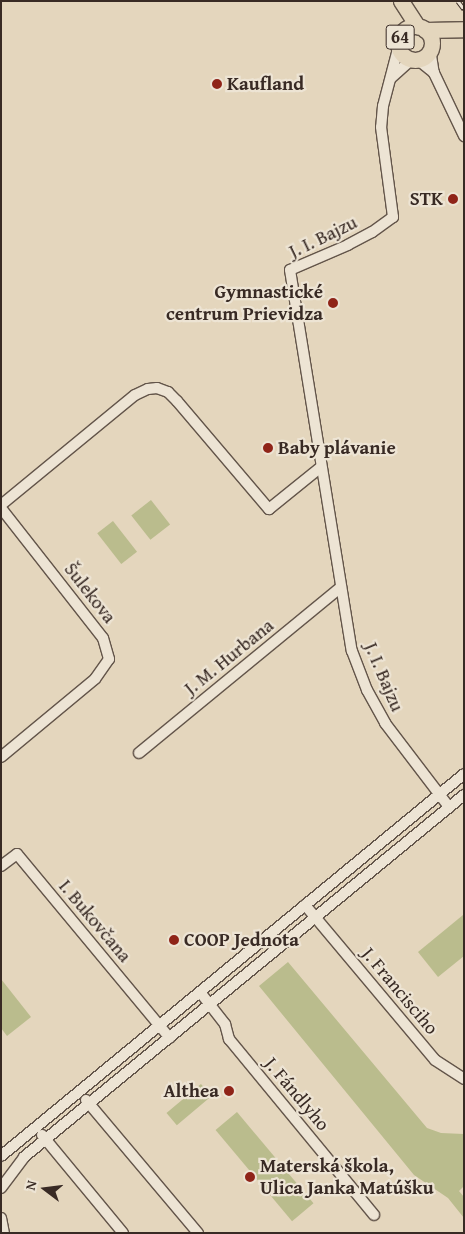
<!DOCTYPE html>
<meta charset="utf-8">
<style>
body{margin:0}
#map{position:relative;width:465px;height:1234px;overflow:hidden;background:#e4d6bd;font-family:"Gentium Book Plus",serif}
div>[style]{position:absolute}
.green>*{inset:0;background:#babc8d;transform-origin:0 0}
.roads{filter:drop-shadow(1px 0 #63554a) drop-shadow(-1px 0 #63554a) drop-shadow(0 1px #63554a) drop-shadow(0 -1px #63554a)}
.street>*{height:10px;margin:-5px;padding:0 5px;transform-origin:5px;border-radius:5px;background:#ede4d4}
.primary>*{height:15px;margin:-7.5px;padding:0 7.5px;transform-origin:7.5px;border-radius:7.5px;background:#e4d6bd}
.primary>.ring{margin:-7.5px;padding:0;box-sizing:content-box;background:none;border:15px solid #e4d6bd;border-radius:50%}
.rail>*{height:5px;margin-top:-2.5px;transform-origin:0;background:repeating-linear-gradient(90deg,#ede4d4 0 9px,#382a24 0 18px);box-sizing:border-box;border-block:1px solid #382a24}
.dots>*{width:14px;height:14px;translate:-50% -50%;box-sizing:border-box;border:2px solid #ede4d4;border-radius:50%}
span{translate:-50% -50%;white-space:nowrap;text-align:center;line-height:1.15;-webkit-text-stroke:4.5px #ede4d4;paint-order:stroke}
.shield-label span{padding:1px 4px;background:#ede4d4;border:1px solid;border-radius:4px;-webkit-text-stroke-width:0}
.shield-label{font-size:18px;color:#382a24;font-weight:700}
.poi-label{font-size:19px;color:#382a24;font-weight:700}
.left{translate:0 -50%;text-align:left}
.right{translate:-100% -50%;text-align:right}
.street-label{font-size:19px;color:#382a24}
.frame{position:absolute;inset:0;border:2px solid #382a24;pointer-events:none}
.north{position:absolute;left:20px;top:1164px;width:50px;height:50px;-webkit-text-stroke:4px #ede4d4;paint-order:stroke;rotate:285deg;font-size:14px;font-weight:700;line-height:20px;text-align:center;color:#382a24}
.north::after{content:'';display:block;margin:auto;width:18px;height:22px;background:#382a24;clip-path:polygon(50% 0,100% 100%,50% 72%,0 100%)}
</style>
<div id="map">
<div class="green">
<i style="left:151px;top:500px;width:31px;height:25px;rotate:52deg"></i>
<i style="left:113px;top:521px;width:39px;height:20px;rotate:52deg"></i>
<i style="clip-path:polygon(463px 915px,464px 956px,438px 977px,418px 952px)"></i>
<i style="clip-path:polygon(288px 962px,427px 1128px,441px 1133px,464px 1134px,464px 1186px,459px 1191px,464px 1197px,464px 1218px,448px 1198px,414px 1175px,259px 986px)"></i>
<i style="clip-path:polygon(1px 979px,31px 1017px,7px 1036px,1px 1028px)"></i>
<i style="left:201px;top:1084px;width:16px;height:45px;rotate:50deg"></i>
<i style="left:237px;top:1112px;width:119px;height:28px;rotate:50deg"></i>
</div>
<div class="roads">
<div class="street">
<i style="left:399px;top:45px;width:63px;rotate:104.7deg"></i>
<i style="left:383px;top:106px;width:21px;rotate:95deg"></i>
<i style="left:381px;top:127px;width:91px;rotate:82.4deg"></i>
<i style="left:393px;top:217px;width:26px;rotate:144deg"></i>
<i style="left:372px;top:232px;width:27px;rotate:152deg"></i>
<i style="left:348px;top:245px;width:63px;rotate:156.7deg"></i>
<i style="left:290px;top:270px;width:386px;rotate:80.8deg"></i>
<i style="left:352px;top:651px;width:42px;rotate:69deg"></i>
<i style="left:367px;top:690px;width:38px;rotate:61deg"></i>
<i style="left:385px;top:723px;width:106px;rotate:52.7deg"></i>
<i style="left:430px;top:49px;width:24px;rotate:81deg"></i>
<i style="left:434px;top:73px;width:70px;rotate:64.5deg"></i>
<i style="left:417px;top:59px;width:22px;rotate:39deg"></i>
<i style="left:391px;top:78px;width:28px;rotate:-42deg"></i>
<i style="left:1px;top:505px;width:173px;rotate:-39.4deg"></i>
<i style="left:135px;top:395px;width:14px;rotate:-25deg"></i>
<i style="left:148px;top:389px;width:9px;rotate:-6deg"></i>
<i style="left:157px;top:388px;width:12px;rotate:20deg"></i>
<i style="left:168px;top:392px;width:13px;rotate:45deg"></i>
<i style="left:177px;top:401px;width:142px;rotate:49.6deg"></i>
<i style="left:269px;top:509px;width:67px;rotate:-38.9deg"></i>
<i style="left:1px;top:508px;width:165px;rotate:51.9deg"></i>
<i style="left:103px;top:638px;width:22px;rotate:74deg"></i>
<i style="left:109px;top:659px;width:24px;rotate:125deg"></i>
<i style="left:95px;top:679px;width:122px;rotate:140.3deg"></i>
<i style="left:139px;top:753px;width:261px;rotate:-39.4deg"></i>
<i style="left:1px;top:866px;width:20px;rotate:-37deg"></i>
<i style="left:17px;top:854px;width:239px;rotate:50.3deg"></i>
<i style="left:305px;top:905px;width:202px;rotate:50deg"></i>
<i style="left:435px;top:1060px;width:35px;rotate:33deg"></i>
<i style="left:200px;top:992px;width:41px;rotate:52deg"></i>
<i style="left:225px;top:1024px;width:16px;rotate:75deg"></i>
<i style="left:229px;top:1039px;width:228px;rotate:50.5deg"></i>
<i style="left:86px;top:1100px;width:174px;rotate:49.9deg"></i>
<i style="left:42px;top:1135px;width:127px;rotate:50.4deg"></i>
<i style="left:1px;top:1156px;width:600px;rotate:-39.52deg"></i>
<i style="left:1px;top:1188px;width:39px;rotate:-53deg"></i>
<i style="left:24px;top:1157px;width:570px;rotate:-39.45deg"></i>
<i style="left:1px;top:1218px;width:15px;rotate:79deg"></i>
</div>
<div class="primary">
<i style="left:401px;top:1px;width:30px;rotate:57deg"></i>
<i class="ring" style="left:398px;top:26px;width:19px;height:19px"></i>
<i style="left:425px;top:30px;width:39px;rotate:-1deg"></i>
</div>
</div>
<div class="rail">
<i style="left:458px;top:1px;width:10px;rotate:53deg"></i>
</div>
<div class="dots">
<i style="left:217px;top:84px;background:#8f2418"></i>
<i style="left:453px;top:199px;background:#8f2418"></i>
<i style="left:333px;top:303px;background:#8f2418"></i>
<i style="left:268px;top:448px;background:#8f2418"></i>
<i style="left:174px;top:940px;background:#8f2418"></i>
<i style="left:229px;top:1091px;background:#8f2418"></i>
<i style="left:250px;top:1177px;background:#8f2418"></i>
</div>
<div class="shield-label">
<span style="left:400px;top:37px">64</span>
</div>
<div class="poi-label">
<span class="left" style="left:227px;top:84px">Kaufland</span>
<span class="right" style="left:443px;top:199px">STK</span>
<span class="right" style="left:323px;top:303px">Gymnastické<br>centrum Prievidza</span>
<span class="left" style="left:278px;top:448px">Baby plávanie</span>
<span class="left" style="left:184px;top:940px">COOP Jednota</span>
<span class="right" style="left:219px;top:1091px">Althea</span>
<span class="left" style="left:260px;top:1177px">Materská škola,<br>Ulica Janka Matúšku</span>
</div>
<div class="street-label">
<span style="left:323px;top:237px;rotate:-26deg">J. I. Bajzu</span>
<span style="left:90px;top:593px;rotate:52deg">Šulekova</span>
<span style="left:229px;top:657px;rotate:-39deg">J. M. Hurbana</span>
<span style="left:384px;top:677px;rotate:67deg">J. I. Bajzu</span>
<span style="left:95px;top:921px;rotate:50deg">I. Bukovčana</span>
<span style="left:400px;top:991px;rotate:50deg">J. Francisciho</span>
<span style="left:297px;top:1094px;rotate:50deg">J. Fándlyho</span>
</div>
<div class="frame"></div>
<div class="north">N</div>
</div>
